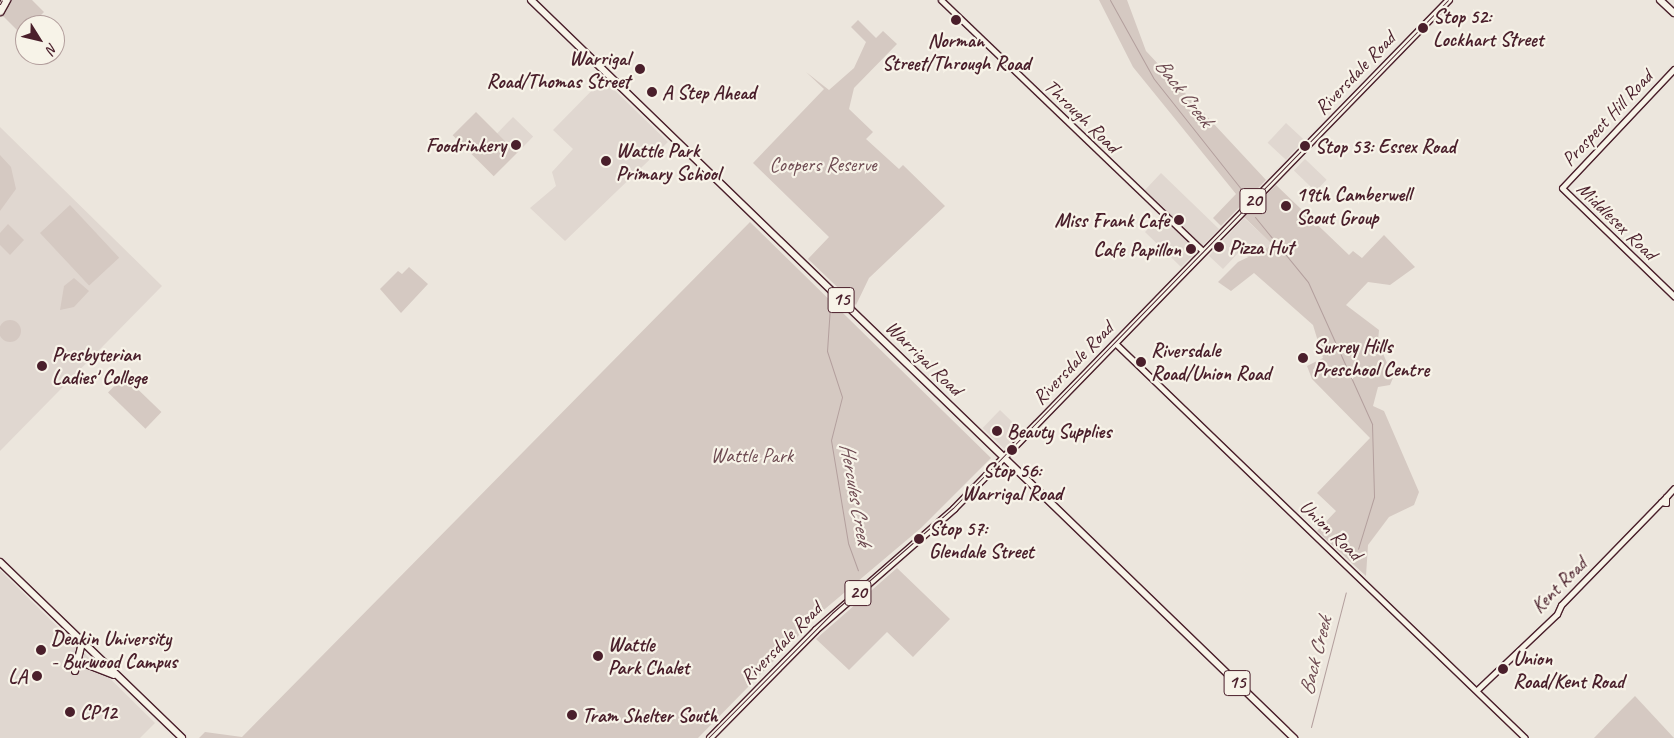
<!DOCTYPE html>
<style>
body{margin:0}
#map{position:relative;width:1674px;height:738px;overflow:hidden;background:#ece6dd;font-family:Caveat,sans-serif}
div>[style]{position:absolute}
.built>*{inset:0;background:#e0d7d0;transform-origin:0 0}
.green>*{inset:0;background:#d5c9c2;transform-origin:0 0}
.round{border-radius:50%}
.stream>*{height:1px;margin:-0.5px;padding:0 0.5px;transform-origin:0.5px;border-radius:0.5px;background:#b39f9d}
.roads{filter:drop-shadow(1px 0 #4a1f2b) drop-shadow(-1px 0 #4a1f2b) drop-shadow(0 1px #4a1f2b) drop-shadow(0 -1px #4a1f2b)}
.minor>*{height:5px;margin:-2.5px;padding:0 2.5px;transform-origin:2.5px;border-radius:2.5px;background:#f7f3e8}
.major>*{height:6px;margin:-3px;padding:0 3px;transform-origin:3px;border-radius:3px;background:#f7f3e8}
.highway>*{height:8px;margin:-4px;padding:0 4px;transform-origin:4px;border-radius:4px;background:#f7f3e8}
.tram>*{height:1px;margin:-0.5px;padding:0 0.5px;transform-origin:0.5px;border-radius:0.5px;background:#4a1f2b}
.dots>*{width:14px;height:14px;translate:-50% -50%;box-sizing:border-box;border:2px solid #f7f3e8;border-radius:50%}
span{translate:-50% -50%;white-space:nowrap;text-align:center;line-height:1.15;-webkit-text-stroke:4.5px #f7f3e8;paint-order:stroke}
.shield-label span{padding:1px 4px;background:#f7f3e8;border:1px solid;border-radius:4px;-webkit-text-stroke-width:0}
.shield-label{font-size:19px;color:#4a1f2b;font-weight:700}
.poi-label{font-size:20px;color:#4a1f2b;font-weight:700}
.left{translate:0 -50%;text-align:left}
.right{translate:-100% -50%;text-align:right}
.street-label{font-size:20px;color:#4a1f2b}
.park-label{font-size:20px;color:#6d4a51}
.water-label{font-size:21px;color:#6f4c53;font-style:italic}
.north{position:absolute;left:15px;top:15px;width:50px;height:50px;box-sizing:border-box;background:#f7f3e8;border:1px solid #b29e9c;border-radius:50%;rotate:126deg;font-size:14px;font-weight:700;line-height:20px;text-align:center;color:#4a1f2b}
.north::after{content:'';display:block;margin:auto;width:18px;height:22px;background:#4a1f2b;clip-path:polygon(50% 0,100% 100%,50% 72%,0 100%)}
</style>
<div id="map">
<div class="built">
<i style="clip-path:polygon(603px 79px,668px 142px,565px 241px,530px 208px,556px 186px,552px 172px,573px 149px,553px 130px)"></i>
<i style="left:513px;top:117px;width:28px;height:23px;rotate:44deg"></i>
<i style="left:1286px;top:123px;width:25px;height:27px;rotate:43deg"></i>
<i style="clip-path:polygon(0 127px,162px 286px,0 451px)"></i>
<i style="left:1305px;top:159px;width:30px;height:16px;rotate:44deg"></i>
<i style="clip-path:polygon(1161px 173px,1219px 229px,1181px 267px,1145px 232px,1166px 210px,1145px 190px)"></i>
<i style="clip-path:polygon(1244px 218px,1277px 248px,1252px 261px,1241px 250px,1223px 269px,1209px 256px)"></i>
<i style="left:1000px;top:410px;width:30px;height:25px;rotate:44deg"></i>
<i style="clip-path:polygon(0 570px,155px 723px,140px 738px,0 738px)"></i>
</div>
<div class="green">
<i style="clip-path:polygon(12px 0,32px 0,44px 12px,31px 25px,25px 25px,22px 35px,3px 16px)"></i>
<i style="clip-path:polygon(1099px 0,1127px 0,1146px 51px,1266px 180px,1221px 226px,1213px 218px,1236px 194px,1133px 67px)"></i>
<i style="clip-path:polygon(858px 20px,876px 38px,883px 31px,897px 44px,854px 88px,849px 109px,873px 132px,866px 139px,899px 169px,903px 165px,945px 206px,869px 278px,856px 305px,808px 259px,829px 237px,753px 163px,824px 89px,806px 72px,829px 90px,854px 68px,866px 42px,851px 27px)"></i>
<i style="left:476px;top:112px;width:58px;height:33px;rotate:45deg"></i>
<i style="clip-path:polygon(0 155px,11px 167px,16px 189px,0 211px)"></i>
<i style="clip-path:polygon(1276px 185px,1349px 255px,1353px 251px,1362px 258px,1384px 235px,1415px 267px,1390px 285px,1368px 282px,1346px 305px,1379px 330px,1378px 341px,1393px 378px,1390px 385px,1378px 387px,1373px 406px,1384px 411px,1419px 492px,1414px 505px,1389px 517px,1368px 545px,1366px 576px,1317px 531px,1336px 511px,1317px 493px,1370px 438px,1312px 379px,1307px 366px,1323px 358px,1313px 325px,1254px 273px,1231px 291px,1218px 282px,1238px 262px,1273px 245px,1244px 217px)"></i>
<i style="left:70px;top:205px;width:72px;height:41px;rotate:47deg"></i>
<i style="clip-path:polygon(750px 222px,991px 458px,921px 528px,819px 614px,808px 615px,802px 622px,806px 628px,698px 738px,199px 738px,205px 732px,242px 737px)"></i>
<i style="clip-path:polygon(8px 224px,24px 240px,10px 255px,0 245px,0 233px)"></i>
<i style="clip-path:polygon(409px 267px,428px 284px,401px 313px,380px 289px,398px 271px,402px 274px)"></i>
<i style="clip-path:polygon(74px 278px,89px 291px,74px 307px,60px 310px,64px 286px)"></i>
<i class="round" style="left:-1px;top:320px;width:22px;height:22px"></i>
<i style="left:124px;top:376px;width:52px;height:23px;rotate:44deg"></i>
<i style="clip-path:polygon(897px 568px,950px 619px,913px 657px,887px 632px,849px 670px,816px 639px)"></i>
<i style="clip-path:polygon(1635px 696px,1674px 738px,1594px 738px,1623px 708px)"></i>
</div>
<div class="stream">
<i style="left:1110px;top:0;width:90px;rotate:60.9deg"></i>
<i style="left:1154px;top:79px;width:147px;rotate:51.6deg"></i>
<i style="left:1255px;top:217px;width:84px;rotate:50.8deg"></i>
<i style="left:1308px;top:282px;width:156px;rotate:65.7deg"></i>
<i style="left:1372px;top:424px;width:73px;rotate:88.4deg"></i>
<i style="left:1374px;top:497px;width:54px;rotate:107.1deg"></i>
<i style="left:830px;top:306px;width:45px;rotate:93.8deg"></i>
<i style="left:827px;top:351px;width:48px;rotate:71.9deg"></i>
<i style="left:842px;top:397px;width:44px;rotate:104.3deg"></i>
<i style="left:831px;top:440px;width:104px;rotate:80.6deg"></i>
<i style="left:848px;top:543px;width:29px;rotate:70deg"></i>
<i style="left:1311px;top:727px;width:139px;rotate:-75.5deg"></i>
</div>
<div class="roads">
<div class="minor">
<i style="left:941px;top:0;width:363px;rotate:43.8deg"></i>
<i style="left:1674px;top:69px;width:163px;rotate:133.3deg"></i>
<i style="left:1562px;top:188px;width:156px;rotate:44deg"></i>
<i style="left:1115px;top:343px;width:569px;rotate:43.93deg"></i>
<i style="left:1666px;top:497px;width:12px;rotate:-48deg"></i>
<i style="left:1478px;top:689px;width:109px;rotate:-43.5deg"></i>
<i style="left:1557px;top:614px;width:10px;rotate:-66deg"></i>
<i style="left:1561px;top:605px;width:151px;rotate:-45.8deg"></i>
<i style="left:1666px;top:497px;width:6px;rotate:90deg"></i>
<i style="left:1666px;top:503px;width:5px;rotate:-169deg"></i>
</div>
<div class="major">
<i style="left:531px;top:0;width:1062px;rotate:44.05deg"></i>
<i style="left:1660px;top:0;width:19px;rotate:43deg"></i>
<i style="left:0;top:562px;width:253px;rotate:44deg"></i>
<i style="left:83px;top:663px;width:33px;rotate:21deg"></i>
<i style="left:75px;top:671px;width:29px;rotate:-76deg"></i>
<i style="left:710px;top:738px;width:151px;rotate:-45.5deg"></i>
<i style="left:816px;top:630px;width:184px;rotate:-41.2deg"></i>
<i style="left:954px;top:509px;width:710px;rotate:-45.8deg"></i>
</div>
<div class="highway">
<i style="left:0;top:11px;width:13px;rotate:-61deg"></i>
</div>
</div>
<div class="tram">
<i style="left:0;top:4px;width:4px;rotate:-63deg"></i>
<i style="left:708px;top:738px;width:176px;rotate:-45.2deg"></i>
<i style="left:832px;top:613px;width:160px;rotate:-41deg"></i>
<i style="left:953px;top:508px;width:709px;rotate:-45.74deg"></i>
</div>
<div class="dots">
<i style="left:956px;top:20px;background:#4a1f2b"></i>
<i style="left:1423px;top:28px;background:#4a1f2b"></i>
<i style="left:640px;top:69px;background:#4a1f2b"></i>
<i style="left:652px;top:92px;background:#4a1f2b"></i>
<i style="left:516px;top:145px;background:#4a1f2b"></i>
<i style="left:1305px;top:146px;background:#4a1f2b"></i>
<i style="left:606px;top:161px;background:#4a1f2b"></i>
<i style="left:1286px;top:206px;background:#4a1f2b"></i>
<i style="left:1179px;top:220px;background:#4a1f2b"></i>
<i style="left:1219px;top:247px;background:#4a1f2b"></i>
<i style="left:1191px;top:249px;background:#4a1f2b"></i>
<i style="left:1303px;top:358px;background:#4a1f2b"></i>
<i style="left:1141px;top:362px;background:#4a1f2b"></i>
<i style="left:42px;top:366px;background:#4a1f2b"></i>
<i style="left:997px;top:431px;background:#4a1f2b"></i>
<i style="left:1012px;top:450px;background:#4a1f2b"></i>
<i style="left:919px;top:539px;background:#4a1f2b"></i>
<i style="left:41px;top:650px;background:#4a1f2b"></i>
<i style="left:598px;top:656px;background:#4a1f2b"></i>
<i style="left:1503px;top:669px;background:#4a1f2b"></i>
<i style="left:37px;top:676px;background:#4a1f2b"></i>
<i style="left:70px;top:712px;background:#4a1f2b"></i>
<i style="left:572px;top:715px;background:#4a1f2b"></i>
</div>
<div class="shield-label">
<span style="left:1253px;top:201px">20</span>
<span style="left:841px;top:300px">15</span>
<span style="left:858px;top:593px">20</span>
<span style="left:1237px;top:683px">15</span>
</div>
<div class="poi-label">
<span class="left" style="left:1433px;top:28px">Stop 52:<br>Lockhart Street</span>
<span style="left:956px;top:52px">Norman<br>Street/Through Road</span>
<span class="right" style="left:630px;top:70px">Warrigal<br>Road/Thomas Street</span>
<span class="left" style="left:662px;top:92px">A Step Ahead</span>
<span class="right" style="left:506px;top:145px">Foodrinkery</span>
<span class="left" style="left:1315px;top:146px">Stop 53: Essex Road</span>
<span class="left" style="left:616px;top:162px">Wattle Park<br>Primary School</span>
<span class="left" style="left:1296px;top:206px">19th Camberwell<br>Scout Group</span>
<span class="right" style="left:1169px;top:220px">Miss Frank Cafe</span>
<span class="left" style="left:1229px;top:247px">Pizza Hut</span>
<span class="right" style="left:1181px;top:249px">Cafe Papillon</span>
<span class="left" style="left:1313px;top:358px">Surrey Hills<br>Preschool Centre</span>
<span class="left" style="left:1151px;top:362px">Riversdale<br>Road/Union Road</span>
<span class="left" style="left:52px;top:366px">Presbyterian<br>Ladies' College</span>
<span class="left" style="left:1007px;top:431px">Beauty Supplies</span>
<span style="left:1012px;top:482px">Stop 56:<br>Warrigal Road</span>
<span class="left" style="left:929px;top:540px">Stop 57:<br>Glendale Street</span>
<span class="left" style="left:51px;top:650px">Deakin University<br>- Burwood Campus</span>
<span class="left" style="left:608px;top:656px">Wattle<br>Park Chalet</span>
<span class="left" style="left:1513px;top:670px">Union<br>Road/Kent Road</span>
<span class="right" style="left:27px;top:676px">LA</span>
<span class="left" style="left:80px;top:712px">CP12</span>
<span class="left" style="left:582px;top:715px">Tram Shelter South</span>
</div>
<div class="street-label">
<span style="left:1355px;top:73px;rotate:-46deg">Riversdale Road</span>
<span style="left:1082px;top:116px;rotate:44deg">Through Road</span>
<span style="left:1607px;top:118px;rotate:-47deg">Prospect Hill Road</span>
<span style="left:1617px;top:221px;rotate:44deg">Middlesex Road</span>
<span style="left:924px;top:358px;rotate:44deg">Warrigal Road</span>
<span style="left:1073px;top:363px;rotate:-46deg">Riversdale Road</span>
<span style="left:1331px;top:530px;rotate:44deg">Union Road</span>
<span style="left:1559px;top:585px;rotate:-46deg">Kent Road</span>
<span style="left:781px;top:643px;rotate:-45deg">Riversdale Road</span>
</div>
<div class="park-label">
<span style="left:823px;top:164px">Coopers Reserve</span>
<span style="left:752px;top:455px">Wattle Park</span>
</div>
<div class="water-label">
<span style="left:1184px;top:92px;rotate:52deg">Back Creek</span>
<span style="left:856px;top:494px;rotate:80deg">Hercules Creek</span>
<span style="left:1315px;top:656px;rotate:-76deg">Back Creek</span>
</div>
<div class="north">N</div>
</div>
